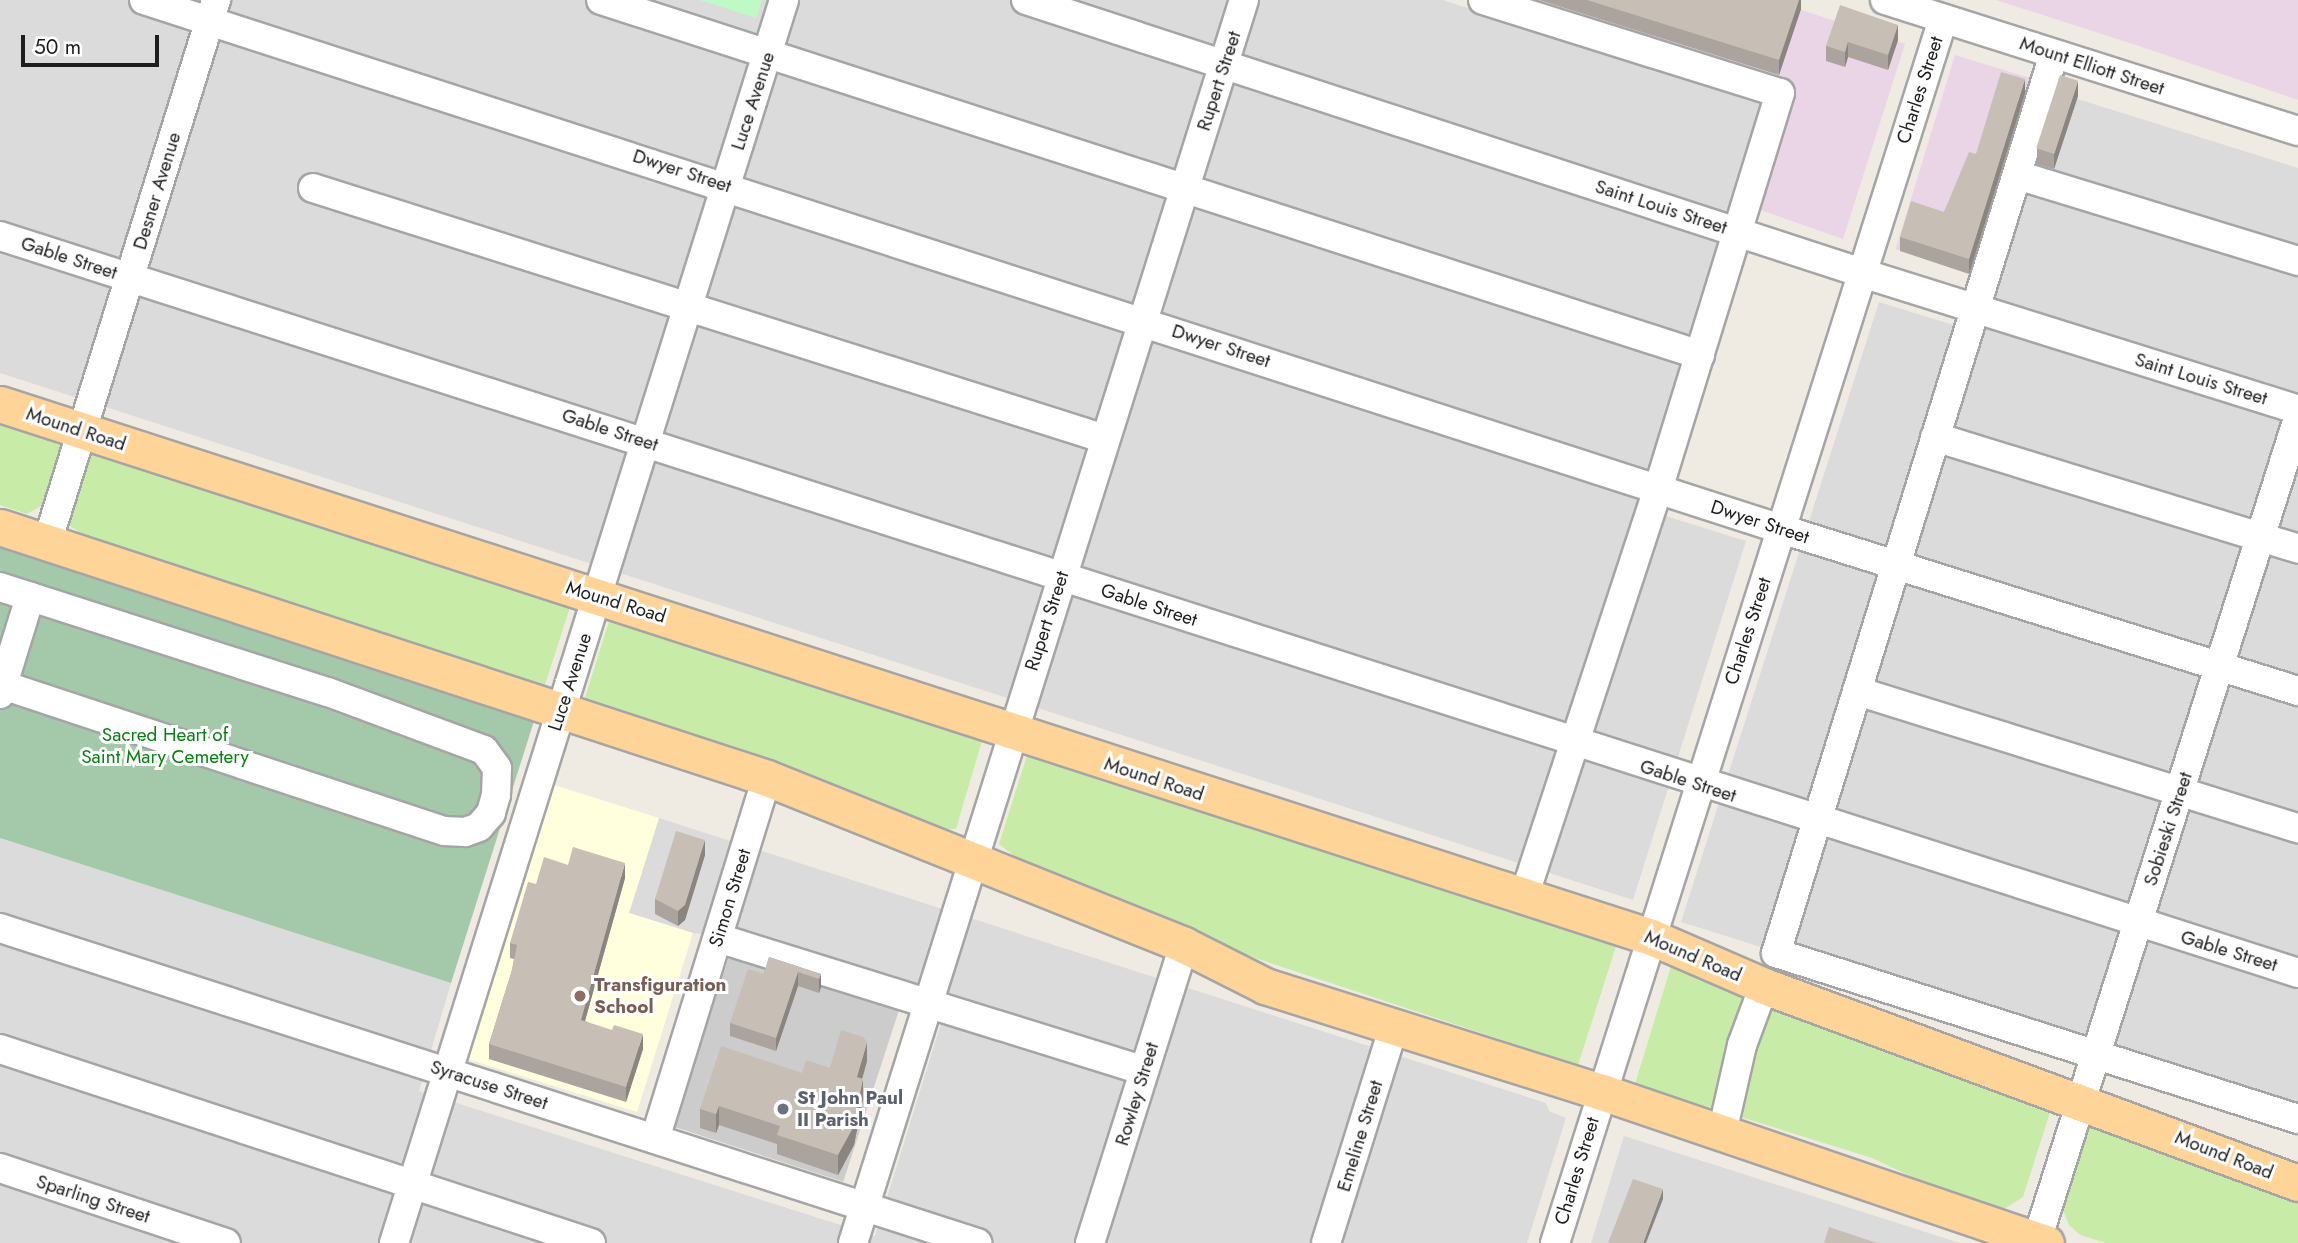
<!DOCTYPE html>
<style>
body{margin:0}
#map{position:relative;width:2298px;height:1243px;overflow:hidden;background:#efebe3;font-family:Jost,sans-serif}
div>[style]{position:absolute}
.residential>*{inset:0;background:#dcdbdb}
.industrial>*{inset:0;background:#e9d5e5;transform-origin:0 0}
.education>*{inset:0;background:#ffd}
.religious>*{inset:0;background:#ccc;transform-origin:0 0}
.grass>*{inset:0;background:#c8eca7}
.cemetery>*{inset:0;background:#a4c9aa}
.park>*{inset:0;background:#befbc4}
.roads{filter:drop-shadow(2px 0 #a5a5a5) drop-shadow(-2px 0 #a5a5a5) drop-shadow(0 2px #a5a5a5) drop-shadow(0 -2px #a5a5a5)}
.minor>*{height:28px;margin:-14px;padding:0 14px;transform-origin:14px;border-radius:14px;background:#fff}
.major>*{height:35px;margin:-17.5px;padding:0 17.5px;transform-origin:17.5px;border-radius:17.5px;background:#ffd499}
.wall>*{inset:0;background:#aba39d}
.shaded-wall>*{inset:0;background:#8b857f}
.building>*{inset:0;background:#c7beb6;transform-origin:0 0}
.dots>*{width:19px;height:19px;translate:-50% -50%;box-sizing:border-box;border:4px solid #fff;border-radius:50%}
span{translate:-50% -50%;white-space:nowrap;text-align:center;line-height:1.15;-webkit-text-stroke:6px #fff;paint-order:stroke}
.street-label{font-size:19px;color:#1e1e1e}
.park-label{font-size:19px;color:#078012}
.education-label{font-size:19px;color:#785e54;font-weight:700}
.left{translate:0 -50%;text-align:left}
.worship-label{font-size:19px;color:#5b616d;font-weight:700}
.scale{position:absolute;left:21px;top:35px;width:138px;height:32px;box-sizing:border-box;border:4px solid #1e1e1e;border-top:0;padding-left:9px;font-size:21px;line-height:24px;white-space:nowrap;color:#1e1e1e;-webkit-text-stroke:5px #fff;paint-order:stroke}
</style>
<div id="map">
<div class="residential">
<i style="clip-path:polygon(0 0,1443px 0,1769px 107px,1640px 508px,1746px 541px,1633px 900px,0 373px)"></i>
<i style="clip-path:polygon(2052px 91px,2298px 168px,2298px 1115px,1681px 922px,1879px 302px,1976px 332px)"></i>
<i style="clip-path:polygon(659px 818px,1546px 1103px,1549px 1111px,1566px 1118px,1527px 1243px,0 1243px,0 838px,451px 983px,419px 1091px,875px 1236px,947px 1004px,737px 938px,693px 933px,629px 913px)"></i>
<i style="clip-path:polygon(1624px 1136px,1960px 1243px,1591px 1243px)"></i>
</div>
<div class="industrial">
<i style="clip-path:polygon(1495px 0,1771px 0,1905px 44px,1843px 239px,1752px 207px,1788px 95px)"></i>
<i style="clip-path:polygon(1996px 0,2298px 0,2298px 100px,2139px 46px)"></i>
<i style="left:1955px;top:55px;width:88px;height:203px;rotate:17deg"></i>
</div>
<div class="education">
<i style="clip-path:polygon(554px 785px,659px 818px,629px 913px,693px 933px,637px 1112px,467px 1059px)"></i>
</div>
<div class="religious">
<i style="left:732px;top:948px;width:178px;height:188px;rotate:18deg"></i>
</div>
<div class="grass">
<i style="clip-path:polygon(0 411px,63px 434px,46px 503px,27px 514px,0 505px)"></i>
<i style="clip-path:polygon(89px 451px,573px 598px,543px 691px,82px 534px,69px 525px,68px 518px)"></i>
<i style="clip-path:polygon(611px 615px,984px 734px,956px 829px,940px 829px,583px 704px)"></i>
<i style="clip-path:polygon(1029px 749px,1619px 937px,1578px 1065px,1249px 956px,1017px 858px,999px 844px)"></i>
<i style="clip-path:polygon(1672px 963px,2053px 1103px,2023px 1197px,2004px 1209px,1959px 1199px,1872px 1158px,1635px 1084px)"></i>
<i style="clip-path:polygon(2097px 1123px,2298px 1195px,2298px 1243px,2106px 1243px,2080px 1235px,2069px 1225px,2063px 1210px,2088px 1126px)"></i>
</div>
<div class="cemetery">
<i style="clip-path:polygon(0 546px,534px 721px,451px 983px,0 838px)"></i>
</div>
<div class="park">
<i style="clip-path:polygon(700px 0,762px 0,756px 18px)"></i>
</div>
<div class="roads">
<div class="minor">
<i style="left:144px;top:0;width:1720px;rotate:17.91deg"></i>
<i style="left:1781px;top:529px;width:542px;rotate:17.4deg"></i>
<i style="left:601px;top:0;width:1155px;rotate:17.9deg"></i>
<i style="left:1026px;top:0;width:879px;rotate:18.08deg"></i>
<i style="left:1862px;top:273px;width:457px;rotate:17.4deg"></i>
<i style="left:1483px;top:0;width:311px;rotate:17.4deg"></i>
<i style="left:1780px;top:93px;width:414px;rotate:107.1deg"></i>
<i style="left:1658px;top:489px;width:429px;rotate:108.2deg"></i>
<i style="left:1885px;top:0;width:433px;rotate:17.6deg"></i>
<i style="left:2054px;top:54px;width:941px;rotate:107.18deg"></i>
<i style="left:1776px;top:953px;width:548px;rotate:17.64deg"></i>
<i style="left:2017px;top:175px;width:294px;rotate:17deg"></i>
<i style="left:313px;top:188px;width:831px;rotate:17.58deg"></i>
<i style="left:0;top:236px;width:2413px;rotate:17.78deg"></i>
<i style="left:1935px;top:437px;width:380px;rotate:17.1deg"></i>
<i style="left:47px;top:543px;width:569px;rotate:-72.71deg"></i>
<i style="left:0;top:587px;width:344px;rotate:17.8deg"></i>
<i style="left:328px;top:692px;width:166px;rotate:20.4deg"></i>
<i style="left:484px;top:750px;width:22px;rotate:54deg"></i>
<i style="left:497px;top:768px;width:27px;rotate:92deg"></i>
<i style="left:496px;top:795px;width:19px;rotate:106deg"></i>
<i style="left:491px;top:813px;width:18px;rotate:131deg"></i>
<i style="left:479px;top:827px;width:15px;rotate:160deg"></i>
<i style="left:465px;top:832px;width:21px;rotate:-177deg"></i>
<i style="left:444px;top:831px;width:468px;rotate:-161.7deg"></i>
<i style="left:1857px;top:691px;width:462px;rotate:17.3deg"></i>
<i style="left:0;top:694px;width:102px;rotate:-72.8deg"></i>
<i style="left:0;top:928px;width:1027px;rotate:17.87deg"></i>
<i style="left:718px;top:938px;width:446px;rotate:17.3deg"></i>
<i style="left:0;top:1049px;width:622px;rotate:18.17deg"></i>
<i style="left:1722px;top:1133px;width:90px;rotate:-77.2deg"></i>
<i style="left:1742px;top:1045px;width:63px;rotate:-69.6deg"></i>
<i style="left:655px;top:1139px;width:378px;rotate:-72.8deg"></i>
<i style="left:0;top:1168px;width:238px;rotate:18.4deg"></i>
<i style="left:2037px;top:1240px;width:862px;rotate:-72.38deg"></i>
<i style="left:394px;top:1243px;width:1303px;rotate:-72.58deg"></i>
<i style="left:853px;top:1243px;width:1303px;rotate:-72.54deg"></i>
<i style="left:1090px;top:1243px;width:312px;rotate:-72.5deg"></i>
<i style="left:1326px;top:1243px;width:224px;rotate:-72.6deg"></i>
<i style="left:1555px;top:1243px;width:1284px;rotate:-72.41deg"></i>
</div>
<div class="major">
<i style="left:0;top:404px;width:1735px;rotate:17.89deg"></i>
<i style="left:1651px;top:937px;width:123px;rotate:23.4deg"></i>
<i style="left:1764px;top:986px;width:569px;rotate:20.25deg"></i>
<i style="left:0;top:527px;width:807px;rotate:18.12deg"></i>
<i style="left:767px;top:778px;width:449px;rotate:21.8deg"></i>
<i style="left:1184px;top:945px;width:91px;rotate:26.8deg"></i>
<i style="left:1265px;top:986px;width:353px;rotate:17.5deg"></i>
<i style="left:1602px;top:1092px;width:469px;rotate:18.8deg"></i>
</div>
</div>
<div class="wall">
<i style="clip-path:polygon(1539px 0,1801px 0,1801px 9px,1779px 75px)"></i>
<i style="clip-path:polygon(1898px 25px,1898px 40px,1888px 70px,1848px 57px,1845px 67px,1826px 61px,1826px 46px)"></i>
<i style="clip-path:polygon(2025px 93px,1969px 274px,1900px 251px,1900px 237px,1944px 212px,1976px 154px)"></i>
<i style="clip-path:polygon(2078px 96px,2054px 169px,2037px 164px,2037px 149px)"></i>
<i style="clip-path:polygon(705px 855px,685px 920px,678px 926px,655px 914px,655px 899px)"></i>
<i style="clip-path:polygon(568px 865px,625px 878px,585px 1021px,643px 1049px,626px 1102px,489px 1059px,489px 1044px,512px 970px,514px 959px,510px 958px,510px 943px)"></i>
<i style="clip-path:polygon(769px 957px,821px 974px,821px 987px,819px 993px,798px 986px,776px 1051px,730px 1036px,730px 1023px,764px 974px)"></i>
<i style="clip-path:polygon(867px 1061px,862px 1079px,863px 1099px,854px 1145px,838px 1175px,777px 1154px,777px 1144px,719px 1125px,716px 1133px,700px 1128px,700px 1109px,802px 1073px)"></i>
</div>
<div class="shaded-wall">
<i style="clip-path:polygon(1799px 0,1801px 0,1801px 9px,1779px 75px,1779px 60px)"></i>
<i style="clip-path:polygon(1898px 25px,1898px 40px,1888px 70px,1888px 55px)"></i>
<i style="clip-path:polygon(1848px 42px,1848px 57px,1845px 67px,1845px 52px)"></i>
<i style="clip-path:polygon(2025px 79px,2025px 93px,1969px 274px,1969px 259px)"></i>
<i style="clip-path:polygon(2078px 81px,2078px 96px,2054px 169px,2054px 154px)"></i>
<i style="clip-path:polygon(705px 840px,705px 855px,685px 920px,678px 926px,678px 911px)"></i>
<i style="clip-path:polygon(625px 863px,625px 878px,581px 1035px,581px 1020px)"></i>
<i style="clip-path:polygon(798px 972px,798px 986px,776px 1051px,776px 1038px)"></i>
<i style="clip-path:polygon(821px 974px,821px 987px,819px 993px,819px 979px)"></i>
<i style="clip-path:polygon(643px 1034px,643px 1049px,626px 1102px,626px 1087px)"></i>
<i style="clip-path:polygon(867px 1042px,867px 1061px,857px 1097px,857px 1077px)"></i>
<i style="clip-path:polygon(863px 1079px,863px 1099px,854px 1145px,838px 1175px,838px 1155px)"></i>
<i style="clip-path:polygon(719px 1106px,719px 1125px,716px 1133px,716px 1114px)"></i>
<i style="clip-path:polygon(1663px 1189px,1663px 1199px,1646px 1243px,1643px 1243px)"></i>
</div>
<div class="building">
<i style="clip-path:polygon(1587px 0,1799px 0,1779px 60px)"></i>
<i style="clip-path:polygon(1840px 5px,1898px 25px,1888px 55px,1848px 42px,1845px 52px,1826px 46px)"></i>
<i style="clip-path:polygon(2001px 72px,2025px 79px,1969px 259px,1900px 237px,1911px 201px,1944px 212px,1969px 152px,1976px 154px)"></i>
<i style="left:2060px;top:75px;width:19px;height:77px;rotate:18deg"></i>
<i style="clip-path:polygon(676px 831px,705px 840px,685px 905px,678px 911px,655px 899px)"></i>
<i style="clip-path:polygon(573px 847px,625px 863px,581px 1020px,612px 1030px,614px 1025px,643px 1034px,626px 1087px,489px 1044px,512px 970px,517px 945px,510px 943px,528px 882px,536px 884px,544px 857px,568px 865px)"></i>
<i style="clip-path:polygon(769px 957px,821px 974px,819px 979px,798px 972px,776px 1038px,730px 1023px,748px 969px,764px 974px)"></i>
<i style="clip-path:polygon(841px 1030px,863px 1037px,867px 1042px,857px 1077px,863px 1079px,854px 1126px,838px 1155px,777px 1135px,780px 1126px,719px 1106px,716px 1114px,700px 1109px,721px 1046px,802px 1073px,806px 1060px,830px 1068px)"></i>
<i style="clip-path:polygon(1633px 1179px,1663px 1189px,1643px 1243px,1608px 1243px)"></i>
<i style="clip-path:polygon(1829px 1227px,1877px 1243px,1824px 1243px)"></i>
</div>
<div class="dots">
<i style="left:580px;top:996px;background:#8d6e63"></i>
<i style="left:783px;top:1109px;background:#6b7280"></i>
</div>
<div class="street-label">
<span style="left:2092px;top:66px;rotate:18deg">Mount Elliott Street</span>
<span style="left:1219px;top:81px;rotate:-72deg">Rupert Street</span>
<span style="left:1920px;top:90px;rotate:-72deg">Charles Street</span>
<span style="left:753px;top:101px;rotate:-72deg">Luce Avenue</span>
<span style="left:682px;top:171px;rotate:18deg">Dwyer Street</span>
<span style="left:157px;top:191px;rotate:-73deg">Desner Avenue</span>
<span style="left:1661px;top:207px;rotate:18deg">Saint Louis Street</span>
<span style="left:69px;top:258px;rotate:18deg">Gable Street</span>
<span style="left:1221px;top:346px;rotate:18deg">Dwyer Street</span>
<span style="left:2201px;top:379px;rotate:17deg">Saint Louis Street</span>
<span style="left:76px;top:429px;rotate:18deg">Mound Road</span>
<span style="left:610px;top:430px;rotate:18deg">Gable Street</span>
<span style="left:1760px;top:522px;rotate:18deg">Dwyer Street</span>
<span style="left:616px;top:602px;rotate:17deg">Mound Road</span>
<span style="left:1149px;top:605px;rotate:18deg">Gable Street</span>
<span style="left:1047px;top:621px;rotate:-72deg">Rupert Street</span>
<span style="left:1748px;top:631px;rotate:-72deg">Charles Street</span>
<span style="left:570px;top:682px;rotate:-72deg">Luce Avenue</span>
<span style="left:1154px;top:779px;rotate:18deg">Mound Road</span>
<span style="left:1688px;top:781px;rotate:18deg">Gable Street</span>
<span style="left:2168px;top:829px;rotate:-72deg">Sobieski Street</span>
<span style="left:730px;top:898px;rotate:-73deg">Simon Street</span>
<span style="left:2229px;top:951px;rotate:17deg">Gable Street</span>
<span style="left:1693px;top:956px;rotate:23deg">Mound Road</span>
<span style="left:489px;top:1085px;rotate:18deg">Syracuse Street</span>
<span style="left:1137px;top:1094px;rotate:-73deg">Rowley Street</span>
<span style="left:1360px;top:1136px;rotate:-73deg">Emeline Street</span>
<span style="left:2224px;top:1155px;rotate:21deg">Mound Road</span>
<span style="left:1577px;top:1171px;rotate:-73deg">Charles Street</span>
<span style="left:93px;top:1199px;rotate:18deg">Sparling Street</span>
</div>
<div class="park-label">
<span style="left:165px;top:746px">Sacred Heart of<br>Saint Mary Cemetery</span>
</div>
<div class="education-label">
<span class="left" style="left:594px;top:996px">Transfiguration<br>School</span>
</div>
<div class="worship-label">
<span class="left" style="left:797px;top:1109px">St John Paul<br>II Parish</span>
</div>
<div class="scale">50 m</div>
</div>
